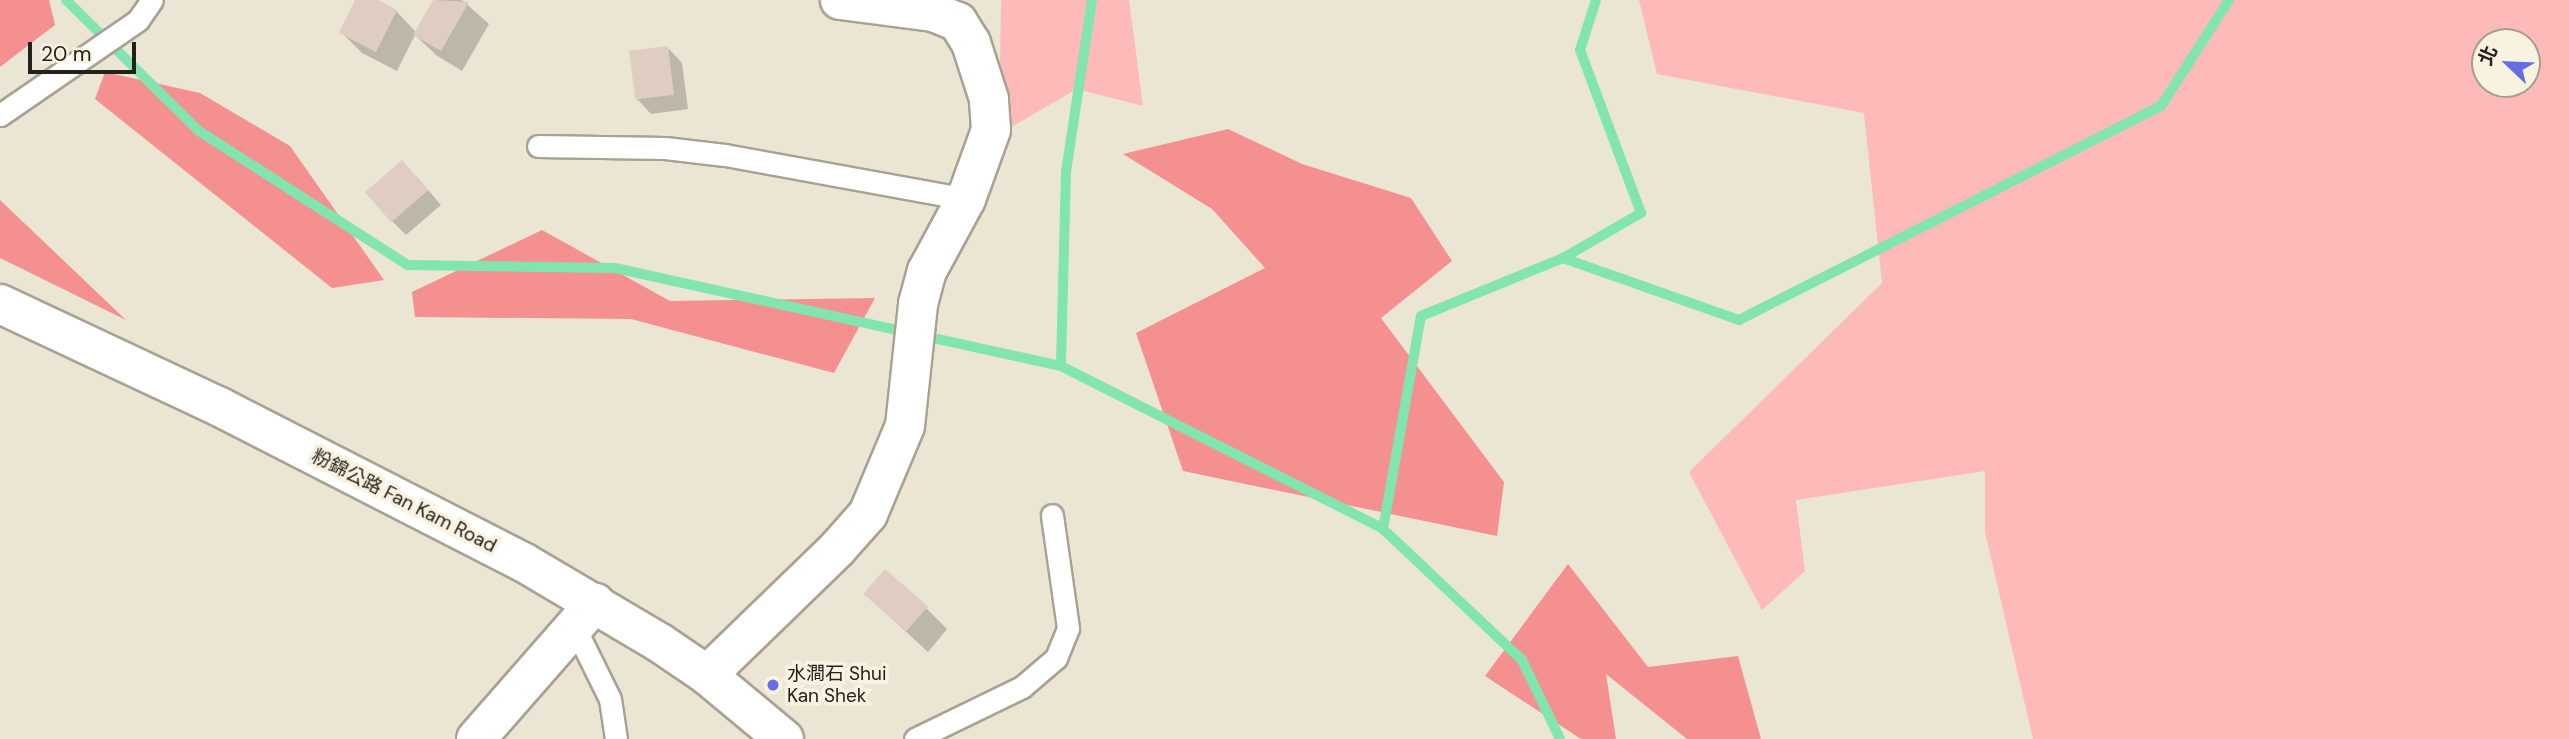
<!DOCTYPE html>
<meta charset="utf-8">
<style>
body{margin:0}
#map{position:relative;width:2569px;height:739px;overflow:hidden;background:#ebe5d3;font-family:"DM Sans","Noto Sans TC",sans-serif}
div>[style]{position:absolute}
.green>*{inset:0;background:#febab8}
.forest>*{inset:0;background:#f49090}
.shadow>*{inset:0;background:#0003}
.stream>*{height:10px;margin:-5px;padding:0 5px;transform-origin:5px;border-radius:5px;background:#82e5b0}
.building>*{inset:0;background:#dfcdc2;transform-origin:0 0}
.roads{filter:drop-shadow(2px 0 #a9a292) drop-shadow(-2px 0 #a9a292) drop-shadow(0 2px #a9a292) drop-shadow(0 -2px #a9a292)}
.service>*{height:21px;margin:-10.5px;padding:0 10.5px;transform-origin:10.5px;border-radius:10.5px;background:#fff}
.minor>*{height:38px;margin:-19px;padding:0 19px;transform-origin:19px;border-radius:19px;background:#fff}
.secondary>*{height:38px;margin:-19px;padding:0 19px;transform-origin:19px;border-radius:19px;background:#fff}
.dots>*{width:19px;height:19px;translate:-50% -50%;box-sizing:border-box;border:4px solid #f9f2e0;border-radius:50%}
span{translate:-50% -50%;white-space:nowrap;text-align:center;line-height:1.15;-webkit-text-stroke:7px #f9f2e0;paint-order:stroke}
.street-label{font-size:19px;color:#24211b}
.poi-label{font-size:19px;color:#24211b}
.left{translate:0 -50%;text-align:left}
.north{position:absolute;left:2471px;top:28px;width:70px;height:70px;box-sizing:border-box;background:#f9f2e0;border:2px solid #a49e91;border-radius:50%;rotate:293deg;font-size:19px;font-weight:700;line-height:28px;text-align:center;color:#24211b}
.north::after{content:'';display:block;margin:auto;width:24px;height:32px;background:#666ee6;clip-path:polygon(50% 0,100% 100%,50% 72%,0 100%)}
.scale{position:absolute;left:28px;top:42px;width:108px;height:32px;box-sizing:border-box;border:4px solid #24211b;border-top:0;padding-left:9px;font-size:21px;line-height:24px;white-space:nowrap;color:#24211b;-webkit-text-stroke:5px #f9f2e0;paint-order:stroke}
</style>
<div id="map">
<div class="green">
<i style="clip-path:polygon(1001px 0,1129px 0,1143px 106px,1077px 89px,999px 134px)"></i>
<i style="clip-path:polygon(evenodd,1639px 0,2569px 0,2569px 739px,2033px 739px,1985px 532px,1985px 471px,1796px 500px,1805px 571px,1762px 610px,1689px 472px,1882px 283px,1864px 113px,1657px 74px,1639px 0,2485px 42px,2527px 42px,2527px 84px,2485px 84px,2485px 42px)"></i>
</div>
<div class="forest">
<i style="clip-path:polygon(0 0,49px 0,55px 25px,0 67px)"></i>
<i style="clip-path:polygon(105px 72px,200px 93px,290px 146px,384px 280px,332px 288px,95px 99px)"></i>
<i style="clip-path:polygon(1228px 129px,1302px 164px,1411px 198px,1452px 261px,1381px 318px,1504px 482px,1497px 536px,1183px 471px,1136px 333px,1265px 268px,1212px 209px,1123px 154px)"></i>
<i style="clip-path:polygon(0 200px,126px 320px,0 258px)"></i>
<i style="clip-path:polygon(542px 230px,670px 301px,875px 298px,834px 373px,631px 319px,415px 317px,412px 292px)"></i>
<i style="clip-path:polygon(1568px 564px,1648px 667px,1738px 656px,1761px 739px,1687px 739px,1606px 674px,1616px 739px,1581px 739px,1485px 676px)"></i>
</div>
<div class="shadow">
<i style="clip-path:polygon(357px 0,374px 0,396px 11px,416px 32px,435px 0,462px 0,489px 24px,462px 71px,436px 55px,415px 35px,397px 71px,362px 53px,341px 32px)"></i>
<i style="clip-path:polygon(668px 48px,682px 63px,688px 109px,651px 114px,637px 99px)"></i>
<i style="clip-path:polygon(417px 177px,441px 205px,406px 235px,391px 220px)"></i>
<i style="clip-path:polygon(865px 594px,926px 608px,947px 629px,928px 652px)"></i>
</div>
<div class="stream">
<i style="left:66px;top:0;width:187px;rotate:44.6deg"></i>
<i style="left:199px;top:131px;width:248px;rotate:32.7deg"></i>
<i style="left:408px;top:265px;width:207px;rotate:0.8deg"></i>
<i style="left:615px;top:268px;width:457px;rotate:12.4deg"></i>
<i style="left:1092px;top:0;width:174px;rotate:98.6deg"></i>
<i style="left:1066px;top:172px;width:194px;rotate:91.5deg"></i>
<i style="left:1061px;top:366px;width:361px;rotate:26.8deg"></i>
<i style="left:1563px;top:258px;width:187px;rotate:19.4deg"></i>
<i style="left:1739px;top:320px;width:473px;rotate:-26.9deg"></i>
<i style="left:2161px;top:106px;width:126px;rotate:-57.3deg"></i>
<i style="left:1560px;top:739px;width:88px;rotate:-115.7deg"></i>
<i style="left:1522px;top:660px;width:191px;rotate:-136.7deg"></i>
<i style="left:1383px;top:529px;width:216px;rotate:-79.9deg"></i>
<i style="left:1421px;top:316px;width:153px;rotate:-22.2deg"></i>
<i style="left:1563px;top:258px;width:90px;rotate:-30deg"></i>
<i style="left:1641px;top:213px;width:174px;rotate:-110.5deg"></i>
<i style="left:1580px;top:50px;width:52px;rotate:-72.3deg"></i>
</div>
<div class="building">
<i style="clip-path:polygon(355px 0,378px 0,397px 10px,376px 52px,339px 33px)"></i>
<i style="clip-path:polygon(433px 0,469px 2px,441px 51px,413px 35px)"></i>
<i style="left:668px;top:46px;width:49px;height:39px;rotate:83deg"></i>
<i style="left:402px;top:160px;width:40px;height:49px;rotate:49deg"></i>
<i style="left:885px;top:569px;width:57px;height:33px;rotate:41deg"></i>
</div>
<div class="roads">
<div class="service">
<i style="left:0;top:115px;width:168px;rotate:-34.5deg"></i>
<i style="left:138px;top:20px;width:24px;rotate:-55deg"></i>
<i style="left:538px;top:146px;width:127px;rotate:0.9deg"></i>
<i style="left:665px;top:148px;width:60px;rotate:6.7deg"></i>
<i style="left:725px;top:155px;width:245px;rotate:10.3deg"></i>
<i style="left:575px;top:628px;width:79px;rotate:63.8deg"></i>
<i style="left:610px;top:699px;width:40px;rotate:81.5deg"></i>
<i style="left:915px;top:739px;width:119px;rotate:-25.9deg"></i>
<i style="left:1022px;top:687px;width:45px;rotate:-40.5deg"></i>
<i style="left:1056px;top:658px;width:32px;rotate:-68deg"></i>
<i style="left:1068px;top:628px;width:114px;rotate:-98.1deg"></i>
</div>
<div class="minor">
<i style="left:707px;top:675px;width:181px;rotate:-44.1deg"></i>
<i style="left:837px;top:549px;width:47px;rotate:-48.5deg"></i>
<i style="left:868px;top:514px;width:95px;rotate:-67.2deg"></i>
<i style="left:905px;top:426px;width:123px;rotate:-83.9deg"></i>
<i style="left:918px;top:304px;width:34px;rotate:-75deg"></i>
<i style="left:927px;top:271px;width:82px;rotate:-61.6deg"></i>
<i style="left:966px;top:199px;width:73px;rotate:-70.1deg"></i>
<i style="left:991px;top:130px;width:31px;rotate:-94deg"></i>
<i style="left:989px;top:99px;width:59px;rotate:-107.8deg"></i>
<i style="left:971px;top:43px;width:25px;rotate:-122deg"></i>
<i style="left:958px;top:22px;width:27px;rotate:-158deg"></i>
<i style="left:933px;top:12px;width:94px;rotate:-172.6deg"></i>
<i style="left:476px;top:739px;width:181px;rotate:-48.8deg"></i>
</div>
<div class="secondary">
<i style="left:0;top:304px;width:243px;rotate:25.1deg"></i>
<i style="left:220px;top:407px;width:340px;rotate:27.1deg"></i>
<i style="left:523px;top:562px;width:159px;rotate:30.6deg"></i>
<i style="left:660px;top:643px;width:57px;rotate:34.2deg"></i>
<i style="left:707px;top:675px;width:100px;rotate:39.7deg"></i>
</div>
</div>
<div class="dots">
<i style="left:773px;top:685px;background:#666ee6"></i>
</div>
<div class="street-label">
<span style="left:404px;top:501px;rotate:27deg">粉錦公路 Fan Kam Road</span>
</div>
<div class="poi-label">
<span class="left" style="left:787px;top:685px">水澗石 Shui<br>Kan Shek</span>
</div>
<div class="north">北</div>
<div class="scale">20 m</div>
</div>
